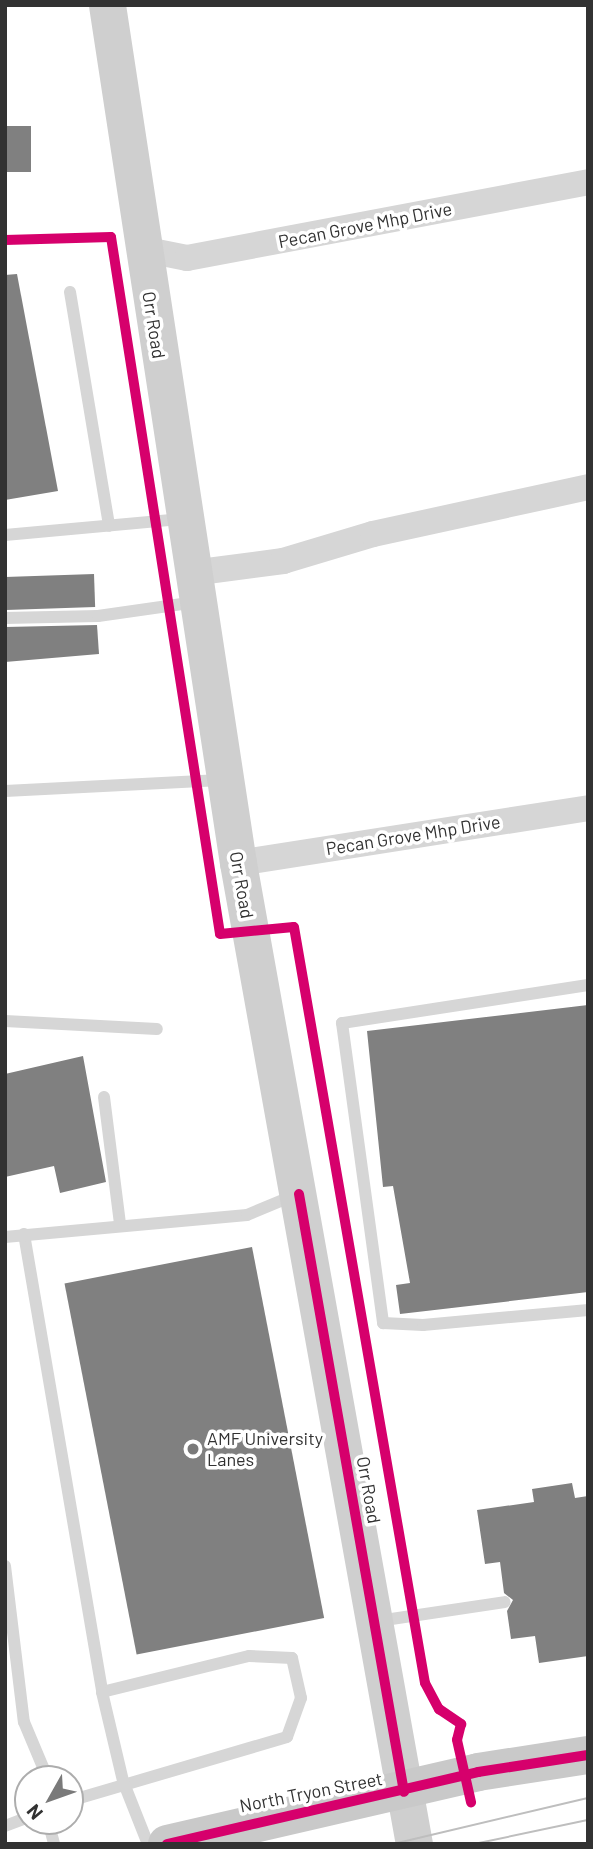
<!DOCTYPE html>
<style>
body{margin:0}
#map{position:relative;width:593px;height:1849px;overflow:hidden;background:#fff;font-family:Barlow,sans-serif}
div>[style]{position:absolute}
.building>*{inset:0;background:#808080;transform-origin:0 0}
.lane>*{height:12px;margin:-6px;padding:0 6px;transform-origin:6px;border-radius:6px;background:#d6d6d6}
.street>*{height:26px;margin:-13px;padding:0 13px;transform-origin:13px;border-radius:13px;background:#d6d6d6}
.secondary>*{height:37px;margin:-18.5px;padding:0 18.5px;transform-origin:18.5px;border-radius:18.5px;background:#cfcfcf}
.primary>*{height:38px;margin:-19px;padding:0 19px;transform-origin:19px;border-radius:19px;background:#c9c9c9}
.tram>*{height:2px;margin:-1px;padding:0 1px;transform-origin:1px;border-radius:1px;background:#bebebe}
.cycleway>*{height:10px;margin:-5px;padding:0 5px;transform-origin:5px;border-radius:5px;background:#d6006c}
.dots>*{width:19px;height:19px;translate:-50% -50%;box-sizing:border-box;border:4px solid #fff;border-radius:50%}
span{translate:-50% -50%;white-space:nowrap;text-align:center;line-height:1.15;-webkit-text-stroke:7px #fff;paint-order:stroke}
.street-label{font-size:18px;color:#323232}
.poi-label{font-size:18px;color:#323232}
.left{translate:0 -50%;text-align:left}
.frame{position:absolute;inset:0;border:7px solid #323232;pointer-events:none}
.north{position:absolute;left:14px;top:1765px;width:70px;height:70px;box-sizing:border-box;background:#fff;border:2px solid #adadad;border-radius:50%;rotate:230deg;font-size:19px;font-weight:700;line-height:28px;text-align:center;color:#323232}
.north::after{content:'';display:block;margin:auto;width:24px;height:32px;background:#7a7a7a;clip-path:polygon(50% 0,100% 100%,50% 72%,0 100%)}
</style>
<div id="map">
<div class="building">
<i style="left:5px;top:126px;width:26px;height:46px"></i>
<i style="clip-path:polygon(17px 274px,58px 491px,5px 500px,5px 275px)"></i>
<i style="left:94px;top:574px;width:33px;height:89px;rotate:88deg"></i>
<i style="clip-path:polygon(97px 625px,99px 654px,5px 662px,5px 627px)"></i>
<i style="clip-path:polygon(588px 1005px,588px 1292px,400px 1314px,396px 1285px,410px 1283px,393px 1186px,383px 1187px,367px 1031px)"></i>
<i style="clip-path:polygon(83px 1056px,106px 1182px,60px 1193px,54px 1166px,5px 1177px,5px 1074px)"></i>
<i style="left:252px;top:1247px;width:378px;height:191px;rotate:79deg"></i>
<i style="clip-path:polygon(572px 1483px,575px 1498px,588px 1496px,588px 1656px,539px 1663px,535px 1636px,511px 1639px,507px 1611px,513px 1600px,504px 1593px,500px 1562px,485px 1564px,477px 1510px,534px 1502px,532px 1489px)"></i>
</div>
<div class="lane">
<i style="left:70px;top:292px;width:237px;rotate:80.5deg"></i>
<i style="left:5px;top:535px;width:178px;rotate:-5.2deg"></i>
<i style="left:5px;top:618px;width:93px;rotate:-1.2deg"></i>
<i style="left:98px;top:616px;width:99px;rotate:-8.1deg"></i>
<i style="left:5px;top:791px;width:216px;rotate:-2.9deg"></i>
<i style="left:588px;top:985px;width:249px;rotate:171.2deg"></i>
<i style="left:342px;top:1023px;width:303px;rotate:82.2deg"></i>
<i style="left:383px;top:1323px;width:40px;rotate:2.9deg"></i>
<i style="left:423px;top:1325px;width:166px;rotate:-5.2deg"></i>
<i style="left:5px;top:1021px;width:152px;rotate:3deg"></i>
<i style="left:104px;top:1097px;width:128px;rotate:82.8deg"></i>
<i style="left:24px;top:1234px;width:465px;rotate:80.3deg"></i>
<i style="left:102px;top:1692px;width:151px;rotate:-13.8deg"></i>
<i style="left:249px;top:1656px;width:43px;rotate:2.7deg"></i>
<i style="left:292px;top:1658px;width:41px;rotate:77.3deg"></i>
<i style="left:301px;top:1698px;width:41px;rotate:109.7deg"></i>
<i style="left:287px;top:1737px;width:226px;rotate:163.6deg"></i>
<i style="left:5px;top:1237px;width:243px;rotate:-5.2deg"></i>
<i style="left:247px;top:1215px;width:52px;rotate:-22.6deg"></i>
<i style="left:5px;top:1566px;width:157px;rotate:83.1deg"></i>
<i style="left:24px;top:1722px;width:62px;rotate:67.2deg"></i>
<i style="left:378px;top:1621px;width:128px;rotate:-8.5deg"></i>
<i style="left:102px;top:1692px;width:91px;rotate:76.7deg"></i>
<i style="left:123px;top:1781px;width:68px;rotate:68.4deg"></i>
<i style="left:48px;top:1821px;width:24px;rotate:75deg"></i>
<i style="left:5px;top:1826px;width:25px;rotate:-21deg"></i>
</div>
<div class="street">
<i style="left:142px;top:249px;width:46px;rotate:11.3deg"></i>
<i style="left:187px;top:258px;width:408px;rotate:-10.7deg"></i>
<i style="left:192px;top:573px;width:92px;rotate:-7.5deg"></i>
<i style="left:283px;top:561px;width:94px;rotate:-16.7deg"></i>
<i style="left:373px;top:534px;width:220px;rotate:-12.3deg"></i>
<i style="left:238px;top:863px;width:354px;rotate:-8.9deg"></i>
</div>
<div class="secondary">
<i style="left:107px;top:5px;width:868px;rotate:81.32deg"></i>
<i style="left:238px;top:863px;width:997px;rotate:79.83deg"></i>
</div>
<div class="primary">
<i style="left:167px;top:1844px;width:319px;rotate:-13deg"></i>
<i style="left:478px;top:1772px;width:111px;rotate:-8.8deg"></i>
</div>
<div class="tram">
<i style="left:393px;top:1844px;width:200px;rotate:-13.3deg"></i>
<i style="left:474px;top:1844px;width:116px;rotate:-11.9deg"></i>
</div>
<div class="cycleway">
<i style="left:5px;top:240px;width:106px;rotate:-1.6deg"></i>
<i style="left:111px;top:237px;width:705px;rotate:81.11deg"></i>
<i style="left:220px;top:934px;width:74px;rotate:-5.4deg"></i>
<i style="left:294px;top:927px;width:767px;rotate:80.17deg"></i>
<i style="left:425px;top:1683px;width:30px;rotate:62deg"></i>
<i style="left:439px;top:1709px;width:27px;rotate:34deg"></i>
<i style="left:461px;top:1724px;width:16px;rotate:104deg"></i>
<i style="left:457px;top:1740px;width:64px;rotate:77.3deg"></i>
<i style="left:299px;top:1194px;width:607px;rotate:80.04deg"></i>
<i style="left:167px;top:1844px;width:319px;rotate:-13deg"></i>
<i style="left:478px;top:1772px;width:111px;rotate:-8.8deg"></i>
</div>
<div class="dots">
<i style="left:193px;top:1449px;background:#7a7a7a"></i>
</div>
<div class="street-label">
<span style="left:365px;top:225px;rotate:-11deg">Pecan Grove Mhp Drive</span>
<span style="left:154px;top:325px;rotate:81deg">Orr Road</span>
<span style="left:413px;top:835px;rotate:-9deg">Pecan Grove Mhp Drive</span>
<span style="left:242px;top:885px;rotate:80deg">Orr Road</span>
<span style="left:369px;top:1490px;rotate:80deg">Orr Road</span>
<span style="left:311px;top:1792px;rotate:-11deg">North Tryon Street</span>
</div>
<div class="poi-label">
<span class="left" style="left:207px;top:1449px">AMF University<br>Lanes</span>
</div>
<div class="frame"></div>
<div class="north">N</div>
</div>
